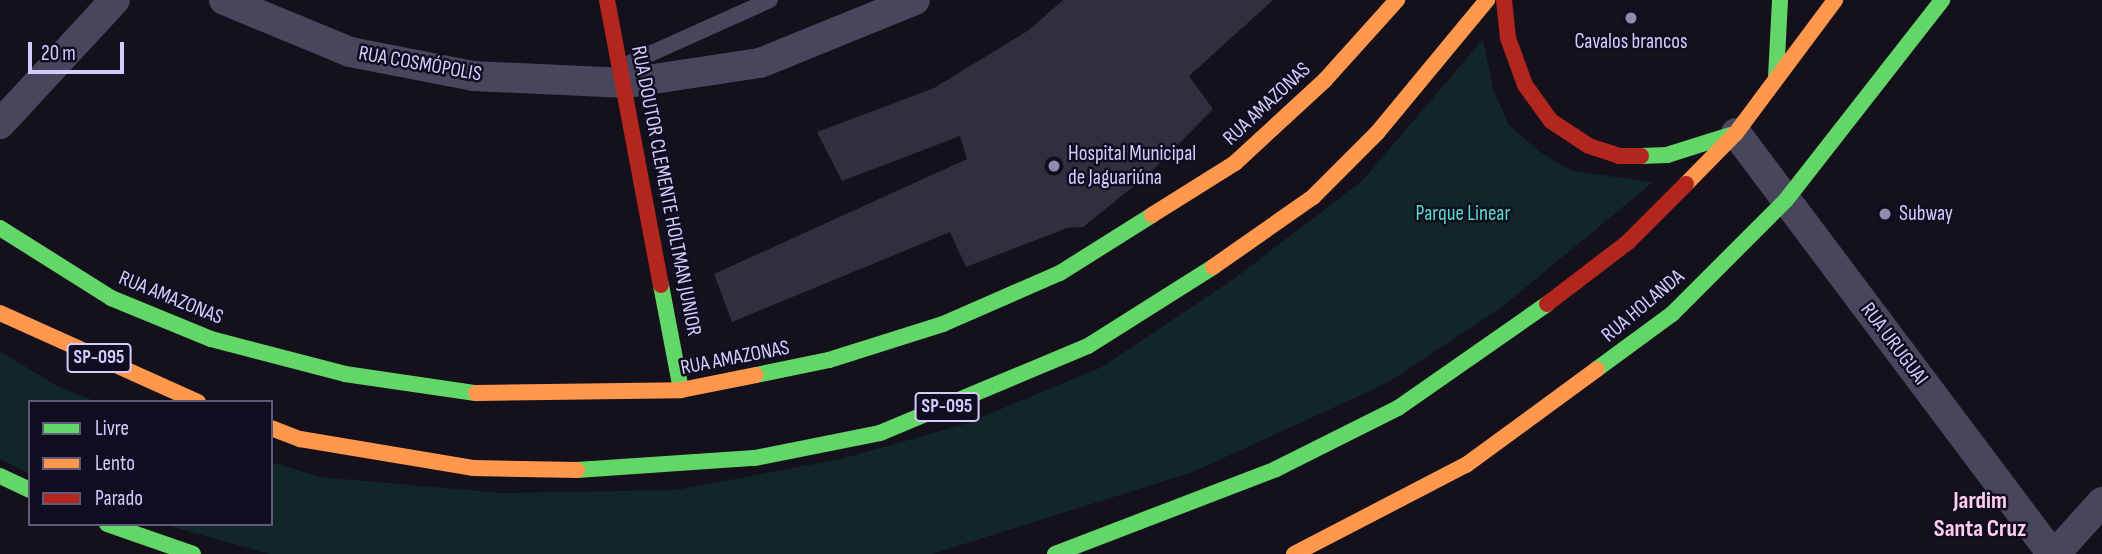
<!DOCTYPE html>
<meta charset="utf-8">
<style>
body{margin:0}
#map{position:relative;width:2102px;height:554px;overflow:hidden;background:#14111c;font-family:"Sofia Sans Condensed",sans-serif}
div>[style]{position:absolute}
.green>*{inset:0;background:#112627}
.building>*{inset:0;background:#322e3e}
.lane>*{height:16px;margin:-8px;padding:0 8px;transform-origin:8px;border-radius:8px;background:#48465c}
.street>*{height:30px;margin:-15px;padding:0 15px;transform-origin:15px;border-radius:15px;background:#48465c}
.fast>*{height:16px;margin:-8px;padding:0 8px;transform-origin:8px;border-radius:8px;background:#63d668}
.slow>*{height:16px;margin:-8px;padding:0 8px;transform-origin:8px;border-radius:8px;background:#ff974d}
.jam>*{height:16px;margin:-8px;padding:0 8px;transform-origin:8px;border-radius:8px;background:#b3261e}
.dots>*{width:19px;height:19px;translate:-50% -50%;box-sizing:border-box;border:4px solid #110d20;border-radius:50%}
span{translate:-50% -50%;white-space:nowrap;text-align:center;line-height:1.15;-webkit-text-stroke:5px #110d20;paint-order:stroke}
.shield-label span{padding:2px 5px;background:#110d20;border:2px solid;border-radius:5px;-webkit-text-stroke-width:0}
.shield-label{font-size:19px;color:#d5ccfe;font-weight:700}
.poi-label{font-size:21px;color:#d5ccfe}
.left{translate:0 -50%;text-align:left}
.street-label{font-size:21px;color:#d5ccfe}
.park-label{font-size:21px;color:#59ddc5}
.quarter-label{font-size:24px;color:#feceea;font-weight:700}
.legend{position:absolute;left:28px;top:400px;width:245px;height:126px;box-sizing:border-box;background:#110d20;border:2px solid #5f5979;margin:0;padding:9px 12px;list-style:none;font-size:21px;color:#d5ccfe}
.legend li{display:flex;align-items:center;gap:14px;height:35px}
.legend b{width:35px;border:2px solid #5f5979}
.scale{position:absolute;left:28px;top:42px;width:96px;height:32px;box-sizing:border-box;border:4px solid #d5ccfe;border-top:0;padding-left:9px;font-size:21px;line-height:24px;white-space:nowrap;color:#d5ccfe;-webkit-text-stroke:5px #110d20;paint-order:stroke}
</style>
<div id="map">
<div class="green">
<i style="clip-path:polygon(1483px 39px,1493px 89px,1509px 125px,1540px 152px,1572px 171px,1653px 182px,1502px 307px,1387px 383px,1193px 472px,932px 554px,269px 554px,163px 524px,271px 524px,271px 462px,320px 477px,501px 493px,676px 490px,841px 459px,965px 424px,1102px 367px,1235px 278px,1362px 181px)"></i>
<i style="clip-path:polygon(0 351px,55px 385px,97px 402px,30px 402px,30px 474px,0 459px)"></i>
</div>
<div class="building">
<i style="clip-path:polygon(1063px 0,1273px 0,1189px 76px,1213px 109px,1150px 173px,1083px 227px,1067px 228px,966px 267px,950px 232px,732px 322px,714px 274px,967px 159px,960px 136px,842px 181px,817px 132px,934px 88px,1029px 30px)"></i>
</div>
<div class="lane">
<i style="left:623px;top:66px;width:161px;rotate:-24.2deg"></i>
</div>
<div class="street">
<i style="left:224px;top:0;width:136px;rotate:22.4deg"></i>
<i style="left:350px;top:52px;width:125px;rotate:11deg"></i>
<i style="left:473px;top:76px;width:154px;rotate:2.6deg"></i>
<i style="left:627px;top:83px;width:134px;rotate:-8.6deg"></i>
<i style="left:760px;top:63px;width:167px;rotate:-22.1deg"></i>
<i style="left:0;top:124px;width:169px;rotate:-47.2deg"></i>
<i style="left:1736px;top:133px;width:526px;rotate:53.11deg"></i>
<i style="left:2055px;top:554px;width:70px;rotate:-47.9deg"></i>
</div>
<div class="fast">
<i style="left:1776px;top:77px;width:77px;rotate:-87deg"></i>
<i style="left:1641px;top:156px;width:26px;rotate:-2deg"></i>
<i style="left:1667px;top:155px;width:66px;rotate:-17.6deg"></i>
<i style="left:0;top:228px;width:131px;rotate:32.2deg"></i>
<i style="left:111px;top:298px;width:108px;rotate:22.3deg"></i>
<i style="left:211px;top:339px;width:138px;rotate:14.6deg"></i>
<i style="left:345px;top:374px;width:132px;rotate:8.3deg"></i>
<i style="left:661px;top:285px;width:107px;rotate:79.2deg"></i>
<i style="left:1597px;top:369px;width:93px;rotate:-36.3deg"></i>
<i style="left:1672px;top:314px;width:161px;rotate:-45deg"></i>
<i style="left:1786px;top:200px;width:254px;rotate:-52deg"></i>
<i style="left:756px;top:375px;width:75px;rotate:-11.6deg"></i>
<i style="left:829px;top:360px;width:120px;rotate:-17.5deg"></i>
<i style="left:943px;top:324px;width:128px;rotate:-23.6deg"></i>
<i style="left:1060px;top:273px;width:109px;rotate:-32.2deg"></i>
<i style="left:577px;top:470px;width:178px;rotate:-3.9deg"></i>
<i style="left:755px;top:458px;width:127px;rotate:-11.3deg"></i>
<i style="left:880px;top:433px;width:225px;rotate:-22.7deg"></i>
<i style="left:1088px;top:346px;width:148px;rotate:-32.3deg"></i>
<i style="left:0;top:476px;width:33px;rotate:25deg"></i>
<i style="left:107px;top:524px;width:91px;rotate:19.2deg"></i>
<i style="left:1055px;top:554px;width:237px;rotate:-21deg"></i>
<i style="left:1276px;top:469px;width:136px;rotate:-26.6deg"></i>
<i style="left:1398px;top:408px;width:182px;rotate:-34.9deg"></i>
</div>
<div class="slow">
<i style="left:1686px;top:184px;width:71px;rotate:-45.6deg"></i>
<i style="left:1736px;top:133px;width:166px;rotate:-53.3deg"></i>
<i style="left:1152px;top:215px;width:98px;rotate:-32.1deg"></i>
<i style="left:1235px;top:163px;width:122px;rotate:-42.7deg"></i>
<i style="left:1325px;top:80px;width:108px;rotate:-48deg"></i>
<i style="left:1213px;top:267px;width:122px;rotate:-35deg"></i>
<i style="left:1313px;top:197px;width:91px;rotate:-45deg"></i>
<i style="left:1377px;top:133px;width:173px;rotate:-50.4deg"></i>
<i style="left:0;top:313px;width:217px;rotate:24.2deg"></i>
<i style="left:476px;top:393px;width:205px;rotate:-0.8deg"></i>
<i style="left:681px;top:390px;width:76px;rotate:-11.3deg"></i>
<i style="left:271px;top:428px;width:31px;rotate:21deg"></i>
<i style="left:300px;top:439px;width:175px;rotate:9.5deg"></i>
<i style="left:473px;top:468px;width:104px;rotate:1.1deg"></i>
<i style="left:1294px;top:554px;width:194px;rotate:-27.4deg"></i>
<i style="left:1466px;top:465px;width:162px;rotate:-36.2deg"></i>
</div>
<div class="jam">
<i style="left:607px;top:0;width:290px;rotate:79.3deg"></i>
<i style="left:1504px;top:0;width:38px;rotate:84deg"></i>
<i style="left:1508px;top:38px;width:50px;rotate:70.1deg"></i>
<i style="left:1525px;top:85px;width:44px;rotate:54.2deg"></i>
<i style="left:1551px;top:121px;width:45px;rotate:33.3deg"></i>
<i style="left:1589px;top:146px;width:32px;rotate:18deg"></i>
<i style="left:1619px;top:156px;width:22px"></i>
<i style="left:1547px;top:304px;width:102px;rotate:-37.4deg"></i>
<i style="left:1628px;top:242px;width:82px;rotate:-45deg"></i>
</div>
<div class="dots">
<i style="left:1631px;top:18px;background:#918baf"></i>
<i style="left:1054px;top:166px;background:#918baf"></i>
<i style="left:1885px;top:214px;background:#918baf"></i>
</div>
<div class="shield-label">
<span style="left:99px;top:358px">SP-095</span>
<span style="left:947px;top:407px">SP-095</span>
</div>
<div class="poi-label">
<span style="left:1631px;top:42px">Cavalos brancos</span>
<span class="left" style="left:1068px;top:166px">Hospital Municipal<br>de Jaguariúna</span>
<span class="left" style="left:1899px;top:214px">Subway</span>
</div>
<div class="street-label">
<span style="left:420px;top:64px;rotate:10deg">RUA COSMÓPOLIS</span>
<span style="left:1267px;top:104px;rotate:-43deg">RUA AMAZONAS</span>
<span style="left:666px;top:191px;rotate:79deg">RUA DOUTOR CLEMENTE HOLTMAN JUNIOR</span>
<span style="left:171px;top:298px;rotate:22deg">RUA AMAZONAS</span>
<span style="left:1643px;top:306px;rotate:-40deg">RUA HOLANDA</span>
<span style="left:1894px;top:344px;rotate:53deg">RUA URUGUAI</span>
<span style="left:735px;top:358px;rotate:-11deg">RUA AMAZONAS</span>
</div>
<div class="park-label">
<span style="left:1463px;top:214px">Parque Linear</span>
</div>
<div class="quarter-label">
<span style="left:1980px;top:515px">Jardim<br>Santa Cruz</span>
</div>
<ul class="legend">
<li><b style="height:9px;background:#63d668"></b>Livre</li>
<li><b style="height:9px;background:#ff974d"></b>Lento</li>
<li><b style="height:9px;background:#b3261e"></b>Parado</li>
</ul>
<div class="scale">20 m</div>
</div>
